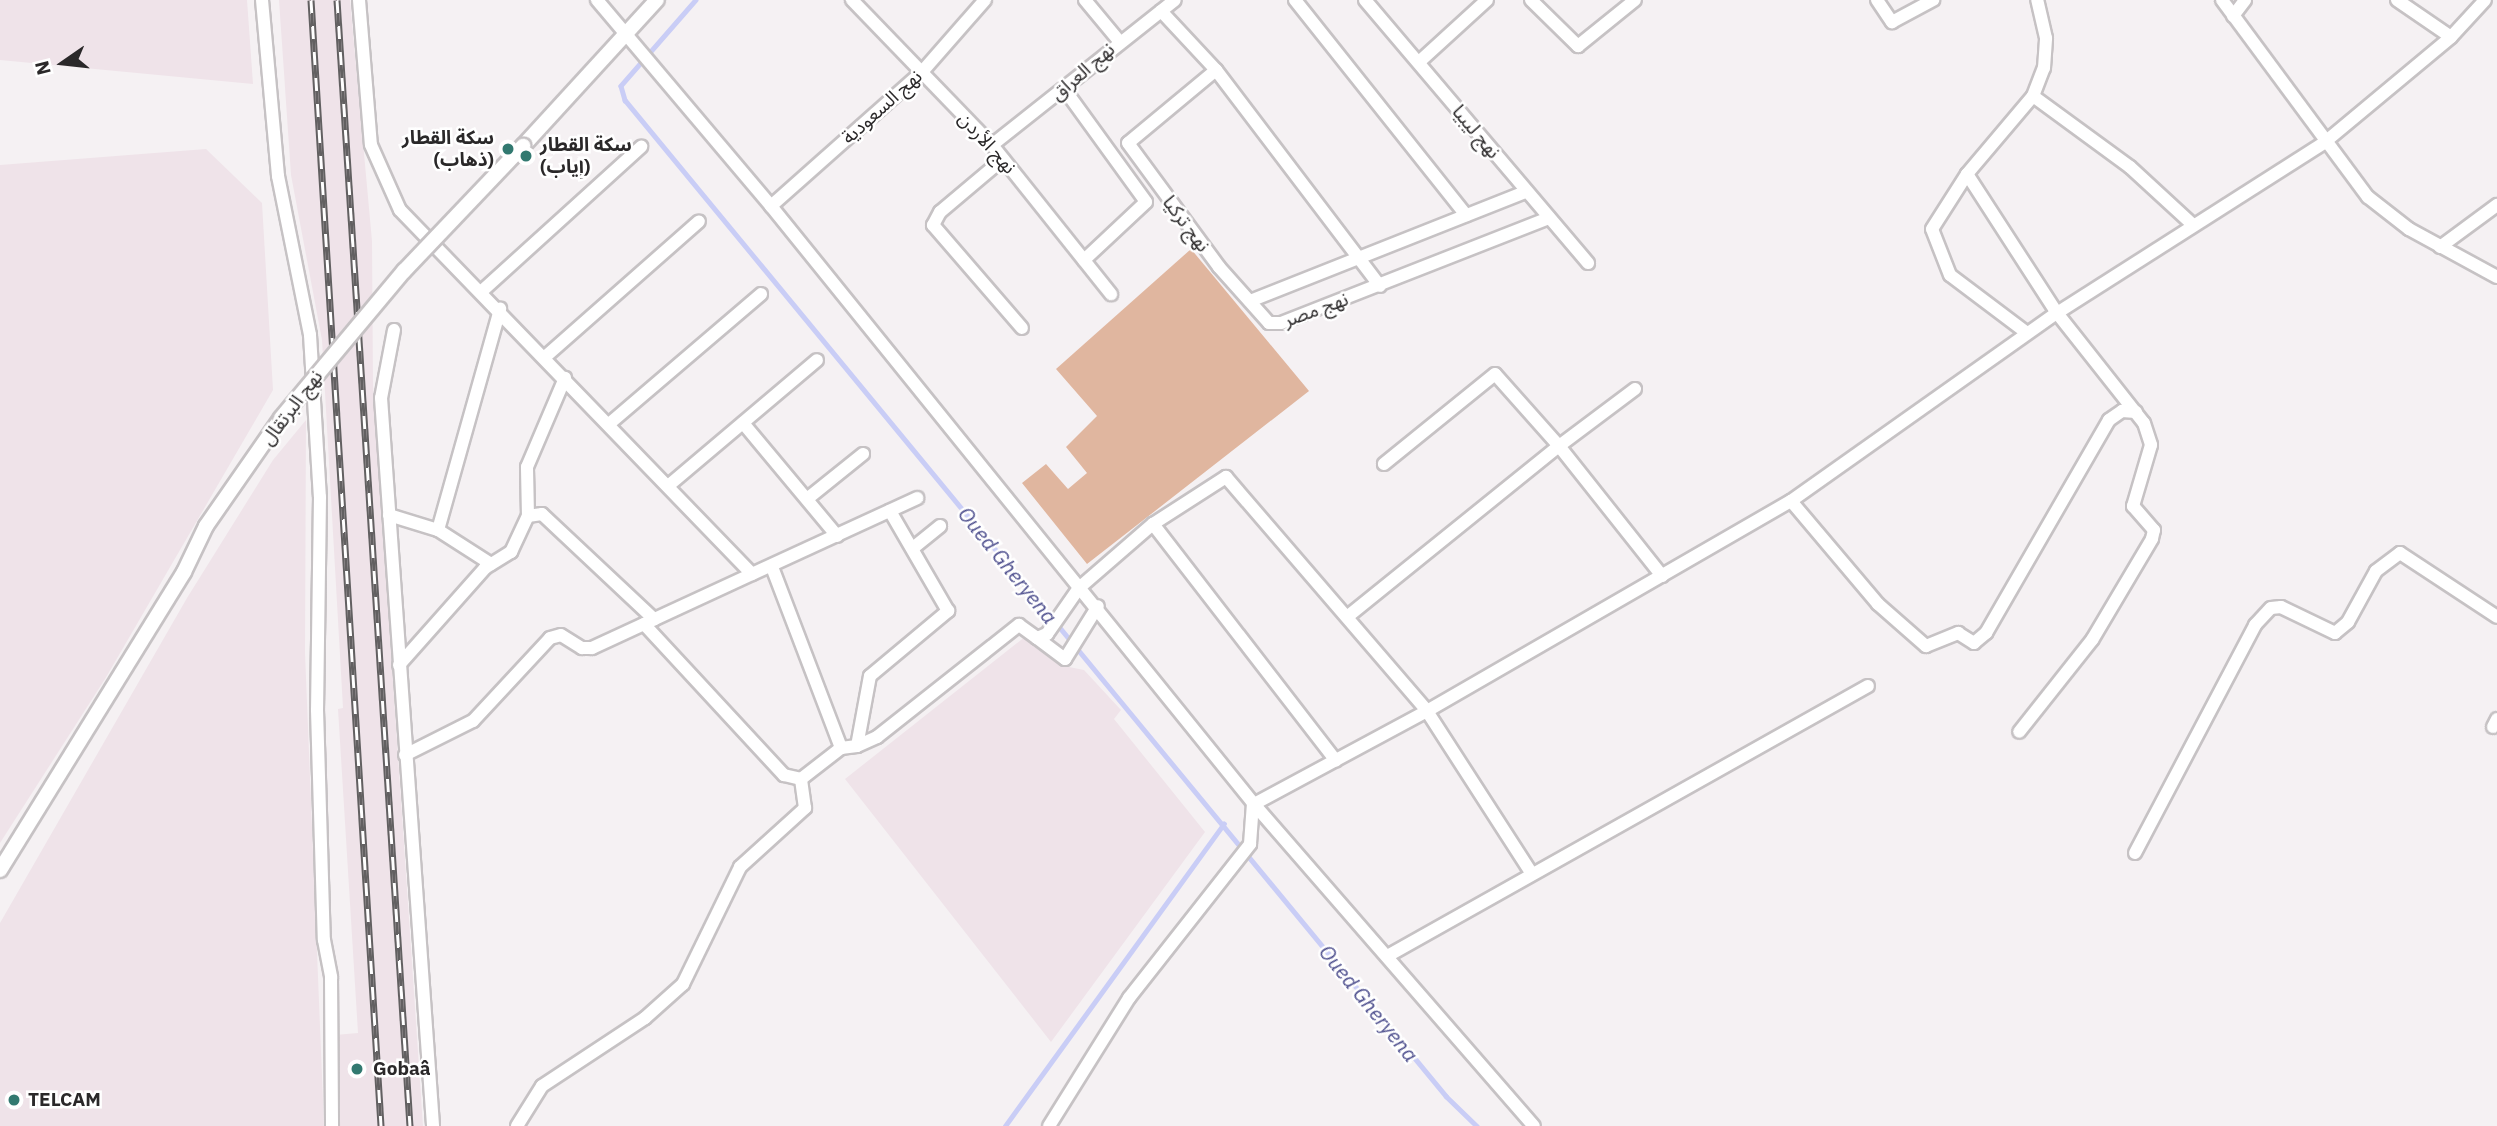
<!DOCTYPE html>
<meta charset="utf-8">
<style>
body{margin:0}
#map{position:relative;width:2497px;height:1126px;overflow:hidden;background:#f5f1f3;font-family:"IBM Plex Sans","Noto Sans Arabic",sans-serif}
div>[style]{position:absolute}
.built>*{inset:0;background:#efe3e9}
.green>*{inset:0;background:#e0b69f}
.stream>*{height:4.5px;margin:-2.25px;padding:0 2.25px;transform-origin:2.25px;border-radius:2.25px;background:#c9cdf6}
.roads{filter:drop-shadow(2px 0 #c6c2c4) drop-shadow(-2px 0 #c6c2c4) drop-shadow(0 2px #c6c2c4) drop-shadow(0 -2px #c6c2c4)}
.minor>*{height:12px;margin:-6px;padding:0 6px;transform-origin:6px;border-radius:6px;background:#fff}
.tertiary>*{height:14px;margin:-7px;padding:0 7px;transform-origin:7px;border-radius:7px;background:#fff}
.rail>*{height:7px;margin-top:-3.5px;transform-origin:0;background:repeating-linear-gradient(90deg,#fff 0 13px,#626061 0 26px);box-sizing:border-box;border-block:2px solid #626061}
.bridges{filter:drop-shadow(2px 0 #c6c2c4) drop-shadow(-2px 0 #c6c2c4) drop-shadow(0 2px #c6c2c4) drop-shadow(0 -2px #c6c2c4)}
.tertiary-bridge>*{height:14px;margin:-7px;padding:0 7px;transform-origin:7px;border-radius:7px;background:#fff}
.dots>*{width:19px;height:19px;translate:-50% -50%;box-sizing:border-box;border:4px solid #fff;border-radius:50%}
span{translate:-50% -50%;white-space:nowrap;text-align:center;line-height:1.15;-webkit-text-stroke:5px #fff;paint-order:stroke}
.street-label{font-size:19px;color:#2a2829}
.poi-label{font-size:19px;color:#2a2829;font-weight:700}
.right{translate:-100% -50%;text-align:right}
.left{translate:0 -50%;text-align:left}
.water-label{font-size:21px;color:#4d4e8d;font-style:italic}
.north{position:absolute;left:28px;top:28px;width:70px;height:70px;-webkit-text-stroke:5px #fff;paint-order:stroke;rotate:256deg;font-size:19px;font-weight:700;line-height:28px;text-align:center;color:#2a2829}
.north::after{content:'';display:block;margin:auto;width:24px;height:32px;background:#2a2829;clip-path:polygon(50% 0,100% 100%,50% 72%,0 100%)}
</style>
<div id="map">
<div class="built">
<i style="clip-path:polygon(0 0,247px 0,253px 84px,0 60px)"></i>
<i style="clip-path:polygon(279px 0,350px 0,372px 241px,373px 385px,423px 1126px,340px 1126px,335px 1035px,358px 1033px,338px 709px,343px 708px,322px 340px,291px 175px)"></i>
<i style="clip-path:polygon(206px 149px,262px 203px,273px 390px,105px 679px,0 843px,0 165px)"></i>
<i style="clip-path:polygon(306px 420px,305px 653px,324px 1126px,0 1126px,0 923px,187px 598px,273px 460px)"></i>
<i style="clip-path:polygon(1026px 636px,1059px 665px,1084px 670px,1121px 710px,1114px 719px,1205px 832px,1051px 1042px,845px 779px)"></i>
</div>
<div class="green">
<i style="clip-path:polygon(1191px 249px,1309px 391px,1087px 564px,1022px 483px,1046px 464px,1068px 489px,1087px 473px,1066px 447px,1097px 416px,1056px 369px)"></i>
</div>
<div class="stream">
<i style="left:696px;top:0;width:114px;rotate:131.1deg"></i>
<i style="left:621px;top:86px;width:15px;rotate:74deg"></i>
<i style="left:625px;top:100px;width:1291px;rotate:50.5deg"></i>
<i style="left:1446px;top:1096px;width:43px;rotate:44.1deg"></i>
<i style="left:1005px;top:1126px;width:373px;rotate:-54.1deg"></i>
</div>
<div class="roads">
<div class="minor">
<i style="left:262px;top:0;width:177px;rotate:84.8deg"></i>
<i style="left:278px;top:176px;width:162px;rotate:78.6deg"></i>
<i style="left:310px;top:335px;width:162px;rotate:86.5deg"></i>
<i style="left:320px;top:497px;width:213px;rotate:90.8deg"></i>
<i style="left:317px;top:710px;width:230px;rotate:88.3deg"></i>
<i style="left:324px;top:940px;width:38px;rotate:79deg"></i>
<i style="left:331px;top:977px;width:149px;rotate:89.6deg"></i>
<i style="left:359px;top:0;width:145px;rotate:85.3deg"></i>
<i style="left:371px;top:145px;width:71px;rotate:66deg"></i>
<i style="left:400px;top:210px;width:506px;rotate:45.96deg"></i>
<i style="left:752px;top:574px;width:182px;rotate:-24.7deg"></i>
<i style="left:597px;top:0;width:270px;rotate:49.8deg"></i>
<i style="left:771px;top:206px;width:767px;rotate:51.08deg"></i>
<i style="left:1253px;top:803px;width:428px;rotate:49deg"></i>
<i style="left:852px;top:0;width:202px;rotate:46deg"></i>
<i style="left:992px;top:145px;width:191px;rotate:51.4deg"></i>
<i style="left:1085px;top:0;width:53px;rotate:50.3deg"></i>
<i style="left:1295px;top:0;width:275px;rotate:51.5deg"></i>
<i style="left:1365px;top:0;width:345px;rotate:49.7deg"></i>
<i style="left:1531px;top:0;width:66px;rotate:44.4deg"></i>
<i style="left:1578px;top:46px;width:73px;rotate:-38.9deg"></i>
<i style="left:1877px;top:0;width:27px;rotate:56deg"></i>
<i style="left:1892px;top:22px;width:47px;rotate:-28.2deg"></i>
<i style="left:2222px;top:0;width:245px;rotate:53.5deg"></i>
<i style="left:2368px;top:197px;width:52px;rotate:38deg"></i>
<i style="left:2409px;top:229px;width:100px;rotate:28.6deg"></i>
<i style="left:2397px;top:0;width:65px;rotate:34.4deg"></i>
<i style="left:1161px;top:11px;width:81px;rotate:47deg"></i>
<i style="left:1216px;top:70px;width:271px;rotate:52.8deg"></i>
<i style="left:2233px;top:16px;width:20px;rotate:-53deg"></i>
<i style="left:1419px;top:62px;width:92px;rotate:-42.4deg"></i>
<i style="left:1216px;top:70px;width:114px;rotate:140.3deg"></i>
<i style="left:1128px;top:143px;width:154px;rotate:53.7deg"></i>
<i style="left:1219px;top:267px;width:75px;rotate:48.2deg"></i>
<i style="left:1269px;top:323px;width:12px"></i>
<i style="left:1281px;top:323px;width:288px;rotate:-21.4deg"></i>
<i style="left:1065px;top:90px;width:138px;rotate:54.1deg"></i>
<i style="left:1146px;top:202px;width:85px;rotate:136.9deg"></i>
<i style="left:2033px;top:96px;width:120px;rotate:36.2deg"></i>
<i style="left:2130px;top:167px;width:84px;rotate:42.6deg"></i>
<i style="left:992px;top:145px;width:233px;rotate:-38.4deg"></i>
<i style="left:1003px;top:159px;width:82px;rotate:139.9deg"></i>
<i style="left:940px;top:212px;width:15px;rotate:118deg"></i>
<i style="left:933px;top:225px;width:136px;rotate:49.2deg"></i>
<i style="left:1967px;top:174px;width:166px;rotate:57.1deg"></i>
<i style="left:2057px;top:313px;width:140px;rotate:51.7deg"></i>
<i style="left:2144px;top:423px;width:23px;rotate:72deg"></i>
<i style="left:2151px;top:445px;width:64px;rotate:106.4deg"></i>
<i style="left:2133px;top:506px;width:32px;rotate:49deg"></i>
<i style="left:2154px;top:530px;width:9px;rotate:103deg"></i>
<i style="left:2152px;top:539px;width:117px;rotate:120.7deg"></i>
<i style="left:2092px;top:640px;width:117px;rotate:128.4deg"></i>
<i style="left:771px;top:206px;width:200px;rotate:-41.6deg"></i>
<i style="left:921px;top:73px;width:97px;rotate:-48.8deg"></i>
<i style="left:2440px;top:247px;width:71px;rotate:-36.4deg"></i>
<i style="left:482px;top:291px;width:215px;rotate:-42.2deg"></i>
<i style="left:1250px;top:301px;width:297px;rotate:-21.6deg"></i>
<i style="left:394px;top:330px;width:69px;rotate:100.8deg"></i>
<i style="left:381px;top:398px;width:730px;rotate:85.91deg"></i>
<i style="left:2027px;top:333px;width:96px;rotate:-143deg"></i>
<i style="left:1950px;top:275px;width:49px;rotate:-111.4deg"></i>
<i style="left:1932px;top:229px;width:65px;rotate:-57.5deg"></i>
<i style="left:1967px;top:174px;width:102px;rotate:-49.8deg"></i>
<i style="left:2033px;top:96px;width:30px;rotate:-69deg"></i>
<i style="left:2044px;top:68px;width:30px;rotate:-86deg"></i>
<i style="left:2046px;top:38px;width:39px;rotate:-103deg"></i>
<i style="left:545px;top:357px;width:205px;rotate:-41.4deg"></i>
<i style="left:1635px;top:389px;width:95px;rotate:143.1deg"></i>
<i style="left:1559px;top:446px;width:166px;rotate:51.6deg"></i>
<i style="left:743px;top:423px;width:147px;rotate:50.2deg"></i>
<i style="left:609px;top:424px;width:200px;rotate:-40.5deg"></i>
<i style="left:668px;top:486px;width:195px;rotate:-40.2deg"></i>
<i style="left:807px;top:499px;width:72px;rotate:-38.8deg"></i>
<i style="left:1791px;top:501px;width:135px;rotate:49.8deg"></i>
<i style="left:1878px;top:604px;width:64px;rotate:41.2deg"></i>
<i style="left:1926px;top:646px;width:35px;rotate:-22deg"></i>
<i style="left:1958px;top:633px;width:19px;rotate:32deg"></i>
<i style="left:1974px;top:643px;width:16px;rotate:-40deg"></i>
<i style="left:1986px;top:633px;width:246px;rotate:-60deg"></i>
<i style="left:2109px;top:420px;width:16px;rotate:-35deg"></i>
<i style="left:2122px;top:411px;width:14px;rotate:4deg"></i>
<i style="left:389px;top:515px;width:51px;rotate:17deg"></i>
<i style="left:438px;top:530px;width:63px;rotate:32.7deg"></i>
<i style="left:528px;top:516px;width:14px;rotate:-8deg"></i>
<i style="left:542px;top:514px;width:154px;rotate:43.2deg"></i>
<i style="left:1153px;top:524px;width:299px;rotate:52.3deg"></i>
<i style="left:438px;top:530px;width:230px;rotate:-74.3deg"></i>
<i style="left:913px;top:548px;width:35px;rotate:-39deg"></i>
<i style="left:772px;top:567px;width:194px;rotate:69.1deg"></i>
<i style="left:841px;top:748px;width:16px;rotate:-7deg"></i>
<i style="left:857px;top:746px;width:22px;rotate:-24deg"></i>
<i style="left:877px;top:737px;width:181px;rotate:-38.3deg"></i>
<i style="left:1019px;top:625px;width:22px;rotate:36deg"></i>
<i style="left:1037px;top:638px;width:11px;rotate:-22deg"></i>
<i style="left:1047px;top:634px;width:56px;rotate:-55.2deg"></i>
<i style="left:1079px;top:588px;width:98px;rotate:-40.9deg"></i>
<i style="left:1153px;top:524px;width:87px;rotate:-32.8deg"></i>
<i style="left:1226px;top:477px;width:308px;rotate:49.3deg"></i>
<i style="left:1427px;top:711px;width:192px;rotate:151.7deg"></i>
<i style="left:1347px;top:617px;width:272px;rotate:-38.9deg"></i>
<i style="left:1559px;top:446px;width:96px;rotate:-131.6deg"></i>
<i style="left:1495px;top:374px;width:143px;rotate:141deg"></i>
<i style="left:644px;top:624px;width:206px;rotate:47.2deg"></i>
<i style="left:784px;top:775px;width:17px;rotate:13deg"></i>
<i style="left:801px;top:779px;width:51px;rotate:-37.8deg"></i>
<i style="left:1037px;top:638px;width:35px;rotate:37deg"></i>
<i style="left:1065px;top:659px;width:62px;rotate:-58.1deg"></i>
<i style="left:399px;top:665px;width:130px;rotate:-48.4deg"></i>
<i style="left:485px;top:568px;width:31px;rotate:-32deg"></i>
<i style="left:511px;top:552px;width:40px;rotate:-65deg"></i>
<i style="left:528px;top:516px;width:49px;rotate:-91.2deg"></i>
<i style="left:527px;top:467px;width:97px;rotate:-66.9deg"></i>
<i style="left:2493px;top:727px;width:9px;rotate:-63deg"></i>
<i style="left:857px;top:746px;width:71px;rotate:-79.5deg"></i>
<i style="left:870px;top:676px;width:102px;rotate:-39.8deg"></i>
<i style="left:948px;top:611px;width:116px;rotate:-120.1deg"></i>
<i style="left:405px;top:755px;width:76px;rotate:-26.6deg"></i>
<i style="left:473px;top:721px;width:113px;rotate:-47.1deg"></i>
<i style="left:550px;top:638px;width:11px;rotate:-15deg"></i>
<i style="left:561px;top:635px;width:25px;rotate:32deg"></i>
<i style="left:582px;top:648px;width:10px"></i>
<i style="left:592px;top:648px;width:176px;rotate:-24.8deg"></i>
<i style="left:2135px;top:853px;width:258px;rotate:-62.2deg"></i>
<i style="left:2255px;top:625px;width:23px;rotate:-47deg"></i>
<i style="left:2271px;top:608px;width:10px;rotate:-6deg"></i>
<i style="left:2281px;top:607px;width:60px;rotate:25.7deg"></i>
<i style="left:2335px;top:633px;width:17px;rotate:-40deg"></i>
<i style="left:2348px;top:622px;width:58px;rotate:-61.2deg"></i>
<i style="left:2376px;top:571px;width:30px;rotate:-37deg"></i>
<i style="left:2400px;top:553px;width:116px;rotate:33.4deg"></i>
<i style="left:1532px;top:874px;width:194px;rotate:-122.8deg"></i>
<i style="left:1427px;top:711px;width:420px;rotate:-30deg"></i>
<i style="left:1791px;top:501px;width:326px;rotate:-35.3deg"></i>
<i style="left:2057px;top:313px;width:318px;rotate:-32.5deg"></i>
<i style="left:2325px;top:142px;width:164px;rotate:-39.8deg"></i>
<i style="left:2451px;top:37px;width:50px;rotate:-47.4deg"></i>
<i style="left:1391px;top:954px;width:547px;rotate:-29.33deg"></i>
<i style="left:517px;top:1126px;width:47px;rotate:-58deg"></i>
<i style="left:542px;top:1086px;width:123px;rotate:-33.4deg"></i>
<i style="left:645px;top:1018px;width:51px;rotate:-41.8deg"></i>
<i style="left:683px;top:984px;width:130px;rotate:-64deg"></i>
<i style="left:740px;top:867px;width:88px;rotate:-42.2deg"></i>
<i style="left:805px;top:808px;width:29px;rotate:-98deg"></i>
<i style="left:1049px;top:1126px;width:151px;rotate:-58deg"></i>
<i style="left:1129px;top:998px;width:196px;rotate:-51.8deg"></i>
<i style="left:1250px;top:844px;width:41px;rotate:-85.8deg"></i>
</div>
<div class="tertiary">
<i style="left:523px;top:146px;width:198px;rotate:-47.5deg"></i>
<i style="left:0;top:870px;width:350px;rotate:-58.3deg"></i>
<i style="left:184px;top:572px;width:51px;rotate:-64.4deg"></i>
<i style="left:206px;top:526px;width:131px;rotate:-55.2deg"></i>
</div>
</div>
<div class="rail">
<i style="left:311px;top:0;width:1128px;rotate:86.44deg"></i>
<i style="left:337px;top:0;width:1128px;rotate:86.29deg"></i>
</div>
<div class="bridges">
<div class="tertiary-bridge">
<i style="left:281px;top:418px;width:192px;rotate:-50.1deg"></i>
<i style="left:404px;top:271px;width:173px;rotate:-46.4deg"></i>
</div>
</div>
<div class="dots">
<i style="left:508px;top:149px;background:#327970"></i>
<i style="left:526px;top:156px;background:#327970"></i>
<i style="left:357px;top:1069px;background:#327970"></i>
<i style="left:14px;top:1100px;background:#327970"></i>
</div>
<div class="street-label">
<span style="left:1083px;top:72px;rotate:-41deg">نهج العراق</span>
<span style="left:882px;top:107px;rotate:-42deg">نهج السعودية</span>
<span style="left:1476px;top:132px;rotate:50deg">نهج ليبيا</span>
<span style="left:987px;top:143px;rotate:48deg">نهج الأردن</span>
<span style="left:1186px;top:224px;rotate:53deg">نهج تركيا</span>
<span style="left:1316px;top:310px;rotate:-20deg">نهج مصر</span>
<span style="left:292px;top:408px;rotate:-53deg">نهج البرتقال</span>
</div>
<div class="poi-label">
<span class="right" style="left:494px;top:149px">سكة القطار<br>(ذهاب)</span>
<span class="left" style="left:540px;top:156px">سكة القطار<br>(إياب)</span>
<span class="left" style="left:373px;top:1069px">Gobaâ</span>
<span class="left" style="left:28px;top:1100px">TELCAM</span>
</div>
<div class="water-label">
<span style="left:1008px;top:565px;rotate:51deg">Oued Gheryena</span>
<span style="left:1369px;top:1003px;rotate:51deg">Oued Gheryena</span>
</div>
<div class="north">N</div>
</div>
